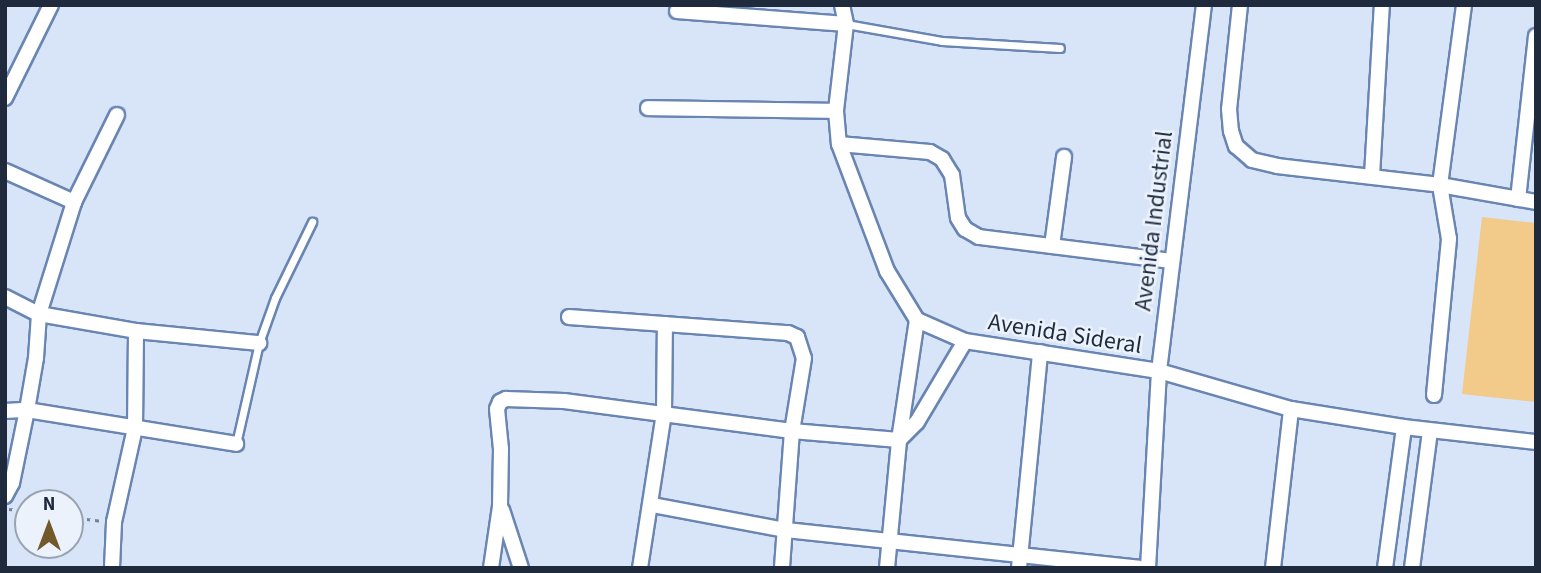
<!DOCTYPE html>
<style>
body{margin:0}
#map{position:relative;width:1541px;height:573px;overflow:hidden;background:#d8e5f9;font-family:"Source Sans 3",sans-serif}
div>[style]{position:absolute}
.green>*{inset:0;background:#f2ca89}
.path>*{height:2.5px;margin-top:-1.25px;transform-origin:0;background:repeating-linear-gradient(90deg,#778497 0 3.5px,transparent 0 8.5px)}
.roads{filter:drop-shadow(2px 0 #6985b2) drop-shadow(-2px 0 #6985b2) drop-shadow(0 2px #6985b2) drop-shadow(0 -2px #6985b2)}
.lane>*{height:7px;margin:-3.5px;padding:0 3.5px;transform-origin:3.5px;border-radius:3.5px;background:#fff}
.street>*{height:14px;margin:-7px;padding:0 7px;transform-origin:7px;border-radius:7px;background:#fff}
span{translate:-50% -50%;white-space:nowrap;text-align:center;line-height:1.15;-webkit-text-stroke:5px #ebf2fc;paint-order:stroke}
.street-label{font-size:24px;color:#1f2b3d}
.frame{position:absolute;inset:0;border:7px solid #1f2b3d;pointer-events:none}
.north{position:absolute;left:14px;top:489px;width:70px;height:70px;box-sizing:border-box;background:#ebf2fc;border:2px solid #99a2b0;border-radius:50%;rotate:0deg;font-size:19px;font-weight:700;line-height:28px;text-align:center;color:#1f2b3d}
.north::after{content:'';display:block;margin:auto;width:24px;height:32px;background:#72582a;clip-path:polygon(50% 0,100% 100%,50% 72%,0 100%)}
</style>
<div id="map">
<div class="green">
<i style="clip-path:polygon(1482px 217px,1536px 223px,1536px 402px,1462px 394px)"></i>
</div>
<div class="path">
<i style="left:9px;top:509px;width:19px;rotate:6deg"></i>
<i style="left:70px;top:517px;width:31px;rotate:7deg"></i>
</div>
<div class="roads">
<div class="lane">
<i style="left:846px;top:24px;width:97px;rotate:10deg"></i>
<i style="left:942px;top:41px;width:118px;rotate:3.4deg"></i>
<i style="left:236px;top:444px;width:104px;rotate:-77.2deg"></i>
<i style="left:259px;top:343px;width:48px;rotate:-70.4deg"></i>
<i style="left:275px;top:298px;width:85px;rotate:-64deg"></i>
</div>
<div class="street">
<i style="left:842px;top:5px;width:19px;rotate:78deg"></i>
<i style="left:846px;top:24px;width:88px;rotate:96.6deg"></i>
<i style="left:836px;top:111px;width:33px;rotate:85deg"></i>
<i style="left:839px;top:144px;width:136px;rotate:69.3deg"></i>
<i style="left:887px;top:271px;width:57px;rotate:58.5deg"></i>
<i style="left:917px;top:320px;width:52px;rotate:23.6deg"></i>
<i style="left:965px;top:341px;width:196px;rotate:8.8deg"></i>
<i style="left:1159px;top:371px;width:137px;rotate:16.1deg"></i>
<i style="left:1291px;top:409px;width:114px;rotate:9.1deg"></i>
<i style="left:1404px;top:427px;width:133px;rotate:6.5deg"></i>
<i style="left:1240px;top:5px;width:105px;rotate:96deg"></i>
<i style="left:1229px;top:109px;width:22px;rotate:85deg"></i>
<i style="left:1231px;top:131px;width:16px;rotate:72deg"></i>
<i style="left:1236px;top:146px;width:21px;rotate:41deg"></i>
<i style="left:1252px;top:160px;width:26px;rotate:13deg"></i>
<i style="left:1277px;top:166px;width:164px;rotate:6.6deg"></i>
<i style="left:1440px;top:185px;width:97px;rotate:10deg"></i>
<i style="left:677px;top:11px;width:169px;rotate:4.4deg"></i>
<i style="left:5px;top:98px;width:104px;rotate:-63.7deg"></i>
<i style="left:648px;top:108px;width:188px;rotate:0.9deg"></i>
<i style="left:839px;top:144px;width:91px;rotate:5deg"></i>
<i style="left:930px;top:152px;width:14px;rotate:30deg"></i>
<i style="left:942px;top:159px;width:19px;rotate:58deg"></i>
<i style="left:952px;top:175px;width:43px;rotate:82.1deg"></i>
<i style="left:958px;top:218px;width:13px;rotate:58deg"></i>
<i style="left:965px;top:229px;width:16px;rotate:30deg"></i>
<i style="left:979px;top:237px;width:193px;rotate:7.1deg"></i>
<i style="left:5px;top:171px;width:76px;rotate:24.2deg"></i>
<i style="left:1372px;top:176px;width:171px;rotate:-86.7deg"></i>
<i style="left:1518px;top:199px;width:164px;rotate:-83.7deg"></i>
<i style="left:1052px;top:246px;width:90px;rotate:-82.3deg"></i>
<i style="left:5px;top:297px;width:38px;rotate:27deg"></i>
<i style="left:39px;top:314px;width:98px;rotate:9.9deg"></i>
<i style="left:136px;top:331px;width:124px;rotate:5.6deg"></i>
<i style="left:569px;top:317px;width:220px;rotate:4.2deg"></i>
<i style="left:788px;top:333px;width:10px;rotate:24deg"></i>
<i style="left:797px;top:337px;width:22px;rotate:72deg"></i>
<i style="left:804px;top:358px;width:74px;rotate:99.3deg"></i>
<i style="left:792px;top:431px;width:137px;rotate:94.2deg"></i>
<i style="left:1434px;top:395px;width:157px;rotate:-84.5deg"></i>
<i style="left:1449px;top:239px;width:55px;rotate:-99.5deg"></i>
<i style="left:1440px;top:185px;width:182px;rotate:-82.4deg"></i>
<i style="left:5px;top:411px;width:22px;rotate:-3deg"></i>
<i style="left:27px;top:410px;width:212px;rotate:9.2deg"></i>
<i style="left:5px;top:496px;width:15px;rotate:-62deg"></i>
<i style="left:12px;top:483px;width:75px;rotate:-78.4deg"></i>
<i style="left:27px;top:410px;width:53px;rotate:-80.2deg"></i>
<i style="left:36px;top:358px;width:44px;rotate:-86.1deg"></i>
<i style="left:39px;top:314px;width:117px;rotate:-72.6deg"></i>
<i style="left:74px;top:202px;width:97px;rotate:-63.7deg"></i>
<i style="left:652px;top:505px;width:136px;rotate:10.6deg"></i>
<i style="left:786px;top:530px;width:355px;rotate:6.1deg"></i>
<i style="left:502px;top:510px;width:61px;rotate:71.9deg"></i>
<i style="left:112px;top:568px;width:46px;rotate:-87.5deg"></i>
<i style="left:114px;top:522px;width:96px;rotate:-77.4deg"></i>
<i style="left:135px;top:428px;width:97px;rotate:-89.4deg"></i>
<i style="left:491px;top:568px;width:63px;rotate:-81.7deg"></i>
<i style="left:500px;top:506px;width:57px;rotate:-89deg"></i>
<i style="left:501px;top:449px;width:40px;rotate:-95.7deg"></i>
<i style="left:497px;top:409px;width:8px;rotate:-67deg"></i>
<i style="left:500px;top:402px;width:7px;rotate:-27deg"></i>
<i style="left:506px;top:399px;width:58px;rotate:2deg"></i>
<i style="left:564px;top:401px;width:230px;rotate:7.5deg"></i>
<i style="left:792px;top:431px;width:107px;rotate:4.8deg"></i>
<i style="left:899px;top:440px;width:25px;rotate:-45deg"></i>
<i style="left:917px;top:422px;width:94px;rotate:-59.3deg"></i>
<i style="left:640px;top:568px;width:157px;rotate:-81.2deg"></i>
<i style="left:664px;top:413px;width:89px;rotate:-89.4deg"></i>
<i style="left:887px;top:568px;width:129px;rotate:-84.6deg"></i>
<i style="left:899px;top:440px;width:121px;rotate:-81.5deg"></i>
<i style="left:1019px;top:568px;width:217px;rotate:-84.4deg"></i>
<i style="left:1148px;top:568px;width:197px;rotate:-86.8deg"></i>
<i style="left:1159px;top:371px;width:369px;rotate:-83deg"></i>
<i style="left:1273px;top:568px;width:160px;rotate:-83.5deg"></i>
<i style="left:1385px;top:568px;width:142px;rotate:-82.3deg"></i>
<i style="left:1412px;top:568px;width:138px;rotate:-82.5deg"></i>
</div>
</div>
<div class="street-label">
<span style="left:1154px;top:221px;rotate:-83deg">Avenida Industrial</span>
<span style="left:1065px;top:334px;rotate:9deg">Avenida Sideral</span>
</div>
<div class="frame"></div>
<div class="north">N</div>
</div>
